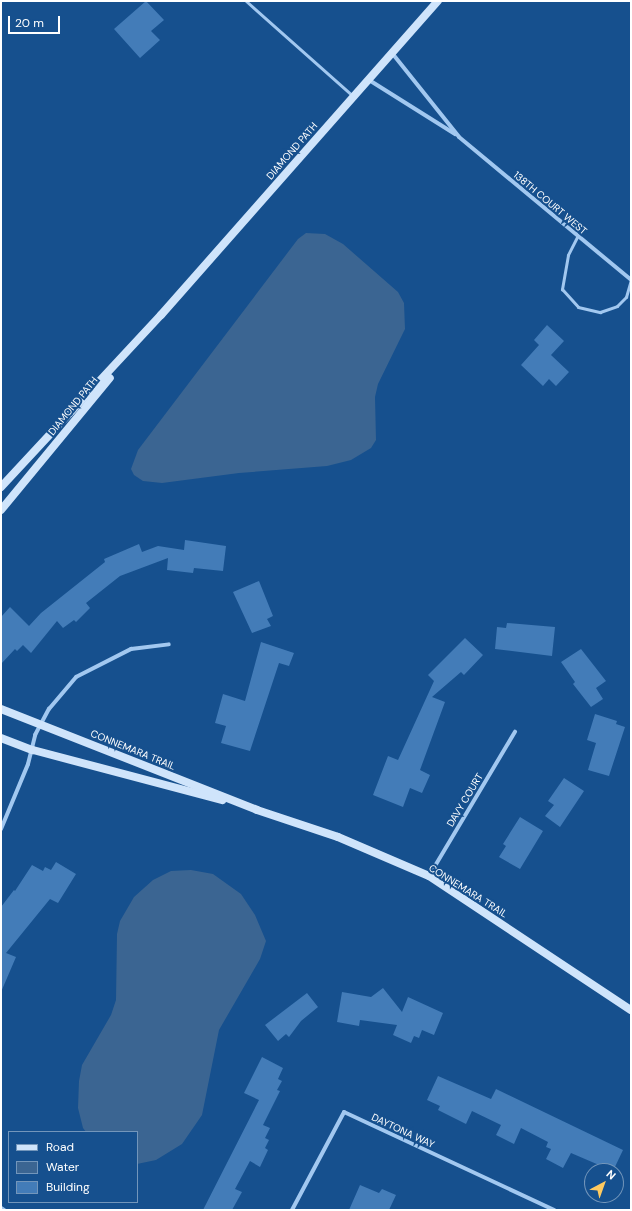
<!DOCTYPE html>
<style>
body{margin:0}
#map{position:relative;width:632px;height:1211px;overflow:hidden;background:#16508e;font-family:"DM Sans",sans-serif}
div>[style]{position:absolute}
.water>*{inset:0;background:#3b6592}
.building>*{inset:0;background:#437cb8}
.lane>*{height:3px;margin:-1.5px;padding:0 1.5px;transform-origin:1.5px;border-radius:1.5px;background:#a2c8f0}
.street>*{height:4px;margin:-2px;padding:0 2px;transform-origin:2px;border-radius:2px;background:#a2c8f0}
.secondary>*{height:8px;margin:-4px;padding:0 4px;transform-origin:4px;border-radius:4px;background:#cfe4fb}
span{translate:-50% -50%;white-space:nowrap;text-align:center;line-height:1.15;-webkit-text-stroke:4px #16508e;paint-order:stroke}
.street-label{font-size:10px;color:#fff}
.frame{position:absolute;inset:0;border:2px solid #fff;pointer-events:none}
.legend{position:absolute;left:8px;top:1131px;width:130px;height:72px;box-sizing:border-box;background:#16508e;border:1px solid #7396bb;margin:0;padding:5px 7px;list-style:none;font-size:12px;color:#fff}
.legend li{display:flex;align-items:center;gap:8px;height:20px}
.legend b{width:20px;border:1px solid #7396bb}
.north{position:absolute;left:584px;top:1163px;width:40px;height:40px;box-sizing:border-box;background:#16508e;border:1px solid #7396bb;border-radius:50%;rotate:41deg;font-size:11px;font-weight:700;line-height:16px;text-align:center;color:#fff}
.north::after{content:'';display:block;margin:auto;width:14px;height:18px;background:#ffca60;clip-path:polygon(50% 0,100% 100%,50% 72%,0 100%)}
.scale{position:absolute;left:8px;top:16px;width:52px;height:18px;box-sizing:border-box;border:2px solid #fff;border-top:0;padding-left:5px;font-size:12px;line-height:14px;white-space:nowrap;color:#fff;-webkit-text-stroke:3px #16508e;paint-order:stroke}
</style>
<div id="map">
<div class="water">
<i style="clip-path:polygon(306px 233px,325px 234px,343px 244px,398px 292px,404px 303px,405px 329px,378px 384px,375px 397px,376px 440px,371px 448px,351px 460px,327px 466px,239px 473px,162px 483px,143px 481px,134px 475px,131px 469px,138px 450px,298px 239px)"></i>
<i style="clip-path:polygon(191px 870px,213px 874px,241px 894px,255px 915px,266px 941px,260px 959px,219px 1030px,202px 1115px,182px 1144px,156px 1160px,137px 1164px,137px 1132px,86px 1132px,83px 1128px,78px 1108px,79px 1081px,82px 1065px,111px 1015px,116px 1000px,117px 934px,120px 921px,134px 897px,153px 880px,171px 871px)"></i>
</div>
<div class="building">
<i style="clip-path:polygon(146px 1px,164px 20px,151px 31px,160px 40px,140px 58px,114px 29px)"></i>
<i style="clip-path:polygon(547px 325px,564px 341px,551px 355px,569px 372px,556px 386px,549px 379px,543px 386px,521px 365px,539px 345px,534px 340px)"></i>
<i style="clip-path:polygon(185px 540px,226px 546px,223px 571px,194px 568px,193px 573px,167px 570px,168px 558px,120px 576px,86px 603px,90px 608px,76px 622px,74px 620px,63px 628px,57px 621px,31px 653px,23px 645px,17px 651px,15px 649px,1px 664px,1px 617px,10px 607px,29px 626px,41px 613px,105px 562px,104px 559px,139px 544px,142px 552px,158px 546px,184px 550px)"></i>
<i style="clip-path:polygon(259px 581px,273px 616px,267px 619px,271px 626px,252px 633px,233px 592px)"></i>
<i style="clip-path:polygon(507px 623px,555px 627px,552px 656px,495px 649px,497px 627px,506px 628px)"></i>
<i style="clip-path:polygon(465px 638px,483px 655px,464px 675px,461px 672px,432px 697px,445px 702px,420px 770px,430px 775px,422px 793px,410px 788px,403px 807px,373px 795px,388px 756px,398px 760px,434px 681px,428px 675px)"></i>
<i style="clip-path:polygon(261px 642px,294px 653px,289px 666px,279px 663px,250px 751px,221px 743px,226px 726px,215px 723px,223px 694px,245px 701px)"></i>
<i style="clip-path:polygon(581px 649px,606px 681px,596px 688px,603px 699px,591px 707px,573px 684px,575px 682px,561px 662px)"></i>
<i style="clip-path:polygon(595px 714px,617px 721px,616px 724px,625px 727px,609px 776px,588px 770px,596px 743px,587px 740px)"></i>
<i style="clip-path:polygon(564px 778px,584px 791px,560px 827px,545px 816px,554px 805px,548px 801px)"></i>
<i style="clip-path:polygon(520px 817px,543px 831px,520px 869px,499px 857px,506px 846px,503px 844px)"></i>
<i style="clip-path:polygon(56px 862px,76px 874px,58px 903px,50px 899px,6px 953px,16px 957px,1px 992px,1px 907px,14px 890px,15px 891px,32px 865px,43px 871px,45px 867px,51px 870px)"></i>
<i style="clip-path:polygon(383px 988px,402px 1012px,408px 997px,443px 1013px,434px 1035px,422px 1030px,419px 1038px,414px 1036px,411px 1043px,393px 1035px,397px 1025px,360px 1020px,359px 1026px,337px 1022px,342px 992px,371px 997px)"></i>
<i style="clip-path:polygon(307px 993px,318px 1007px,301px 1021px,289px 1037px,286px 1034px,278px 1041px,265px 1025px)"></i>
<i style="clip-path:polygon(262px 1057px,283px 1068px,278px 1079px,282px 1081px,277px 1090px,280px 1091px,263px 1125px,270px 1128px,265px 1138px,269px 1140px,265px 1148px,268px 1150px,260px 1167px,250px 1161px,235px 1189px,242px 1192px,232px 1210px,203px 1210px,259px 1100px,244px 1093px)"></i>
<i style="clip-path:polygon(438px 1076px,491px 1099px,496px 1089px,623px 1150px,613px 1171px,571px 1153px,563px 1168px,546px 1159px,551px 1149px,546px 1147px,548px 1142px,521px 1128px,514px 1144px,496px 1135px,501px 1125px,472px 1111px,466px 1124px,438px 1110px,440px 1106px,427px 1100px)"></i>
<i style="clip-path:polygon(360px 1185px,379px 1193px,382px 1189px,396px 1195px,389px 1210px,349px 1210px)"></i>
</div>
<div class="lane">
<i style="left:246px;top:1px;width:142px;rotate:41.6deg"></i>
<i style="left:577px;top:237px;width:20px;rotate:117deg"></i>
<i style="left:568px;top:255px;width:35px;rotate:100deg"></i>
<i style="left:562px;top:289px;width:24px;rotate:48deg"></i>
<i style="left:578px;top:307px;width:23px;rotate:13deg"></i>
<i style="left:600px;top:312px;width:18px;rotate:-19deg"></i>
<i style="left:617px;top:306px;width:13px;rotate:-45deg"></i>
<i style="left:626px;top:297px;width:18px;rotate:-74deg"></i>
</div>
<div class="street">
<i style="left:392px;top:53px;width:107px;rotate:51.4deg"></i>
<i style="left:459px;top:137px;width:224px;rotate:39.7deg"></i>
<i style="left:369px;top:80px;width:102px;rotate:32.1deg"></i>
<i style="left:1px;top:829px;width:70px;rotate:-67.4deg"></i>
<i style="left:28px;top:764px;width:30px;rotate:-76deg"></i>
<i style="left:35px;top:735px;width:30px;rotate:-62deg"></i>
<i style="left:49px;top:709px;width:42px;rotate:-49.8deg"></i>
<i style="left:76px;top:677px;width:62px;rotate:-27deg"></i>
<i style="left:131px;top:649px;width:38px;rotate:-7deg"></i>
<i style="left:429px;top:876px;width:168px;rotate:-59.2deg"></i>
<i style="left:1px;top:1208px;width:4px;rotate:34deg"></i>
<i style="left:292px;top:1210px;width:111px;rotate:-62deg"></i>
<i style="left:344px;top:1112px;width:232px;rotate:25deg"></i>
</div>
<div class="secondary">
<i style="left:1px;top:487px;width:235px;rotate:-47.1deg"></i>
<i style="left:161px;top:315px;width:419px;rotate:-48.6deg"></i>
<i style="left:1px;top:510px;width:171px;rotate:-50.5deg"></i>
<i style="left:1px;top:709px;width:275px;rotate:21.5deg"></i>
<i style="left:257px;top:810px;width:85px;rotate:18.4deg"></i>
<i style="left:338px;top:837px;width:99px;rotate:23.2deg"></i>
<i style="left:429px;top:876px;width:242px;rotate:33.6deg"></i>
<i style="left:1px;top:738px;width:34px;rotate:21deg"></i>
<i style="left:33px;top:750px;width:196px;rotate:14.8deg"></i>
</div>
<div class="street-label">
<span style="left:292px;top:151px;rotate:-49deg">DIAMOND PATH</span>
<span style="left:550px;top:203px;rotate:40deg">138TH COURT WEST</span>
<span style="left:73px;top:406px;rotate:-51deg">DIAMOND PATH</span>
<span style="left:133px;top:750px;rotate:22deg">CONNEMARA TRAIL</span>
<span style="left:465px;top:800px;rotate:-59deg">DAVY COURT</span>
<span style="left:468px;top:891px;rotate:32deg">CONNEMARA TRAIL</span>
<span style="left:403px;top:1131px;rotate:25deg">DAYTONA WAY</span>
</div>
<div class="frame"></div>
<ul class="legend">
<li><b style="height:5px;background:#cfe4fb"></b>Road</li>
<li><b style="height:11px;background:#3b6592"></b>Water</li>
<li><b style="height:11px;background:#437cb8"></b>Building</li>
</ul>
<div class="north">N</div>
<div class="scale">20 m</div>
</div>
